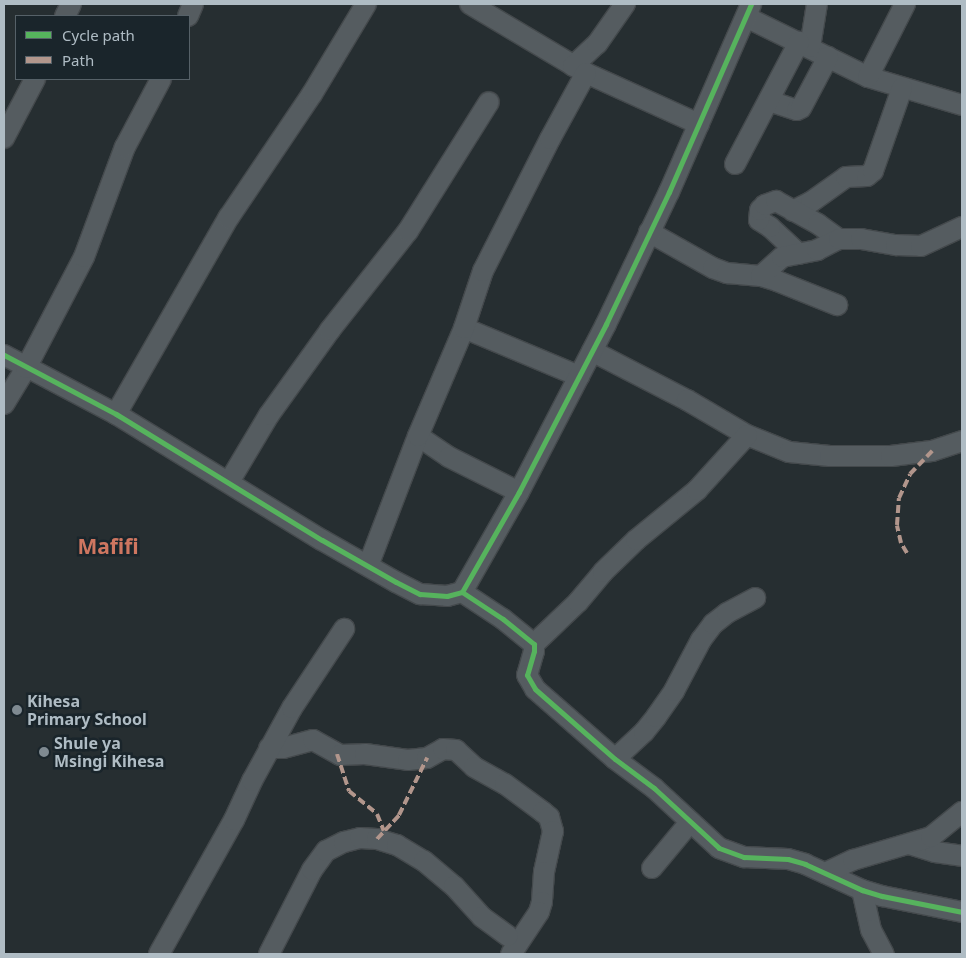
<!DOCTYPE html>
<style>
body{margin:0}
#map{position:relative;width:966px;height:958px;overflow:hidden;background:#262e31;font-family:"Noto Sans",sans-serif}
div>[style]{position:absolute}
.roads{filter:drop-shadow(1px 0 #44494c) drop-shadow(-1px 0 #44494c) drop-shadow(0 1px #44494c) drop-shadow(0 -1px #44494c)}
.minor>*{height:20px;margin:-10px;padding:0 10px;transform-origin:10px;border-radius:10px;background:#555c60}
.quiet>*{height:4px;margin-top:-2px;transform-origin:0;background:repeating-linear-gradient(90deg,#b2968c 0 8px,transparent 0 12px)}
.cycleway>*{height:5px;margin:-2.5px;padding:0 2.5px;transform-origin:2.5px;border-radius:2.5px;background:#56b35d}
.dots>*{width:14px;height:14px;translate:-50% -50%;box-sizing:border-box;border:2px solid #1a252b;border-radius:50%}
span{translate:-50% -50%;white-space:nowrap;text-align:center;line-height:1.15;-webkit-text-stroke:5px #1a252b;paint-order:stroke}
.poi-label{font-size:16px;color:#afbcc4;font-weight:700}
.left{translate:0 -50%;text-align:left}
.district-label{font-size:21px;color:#ce7660;font-weight:700}
.frame{position:absolute;inset:0;border:5px solid #afbcc4;pointer-events:none}
.legend{position:absolute;left:15px;top:15px;width:175px;height:65px;box-sizing:border-box;background:#1a252b;border:1px solid #566168;margin:0;padding:6px 9px;list-style:none;font-size:15px;color:#afbcc4}
.legend li{display:flex;align-items:center;gap:10px;height:25px}
.legend b{width:25px;border:1px solid #566168}
</style>
<div id="map">
<div class="roads">
<div class="minor">
<i style="left:470px;top:4px;width:135px;rotate:30.7deg"></i>
<i style="left:586px;top:73px;width:124px;rotate:24.3deg"></i>
<i style="left:65px;top:16px;width:13px;rotate:-63deg"></i>
<i style="left:188px;top:16px;width:13px;rotate:-67deg"></i>
<i style="left:746px;top:17px;width:136px;rotate:26.2deg"></i>
<i style="left:868px;top:77px;width:98px;rotate:16.6deg"></i>
<i style="left:810px;top:47px;width:44px;rotate:-80.8deg"></i>
<i style="left:573px;top:66px;width:33px;rotate:-43deg"></i>
<i style="left:597px;top:44px;width:49px;rotate:-55deg"></i>
<i style="left:868px;top:77px;width:82px;rotate:-63.1deg"></i>
<i style="left:769px;top:101px;width:29px;rotate:18deg"></i>
<i style="left:797px;top:110px;width:4px;rotate:-27deg"></i>
<i style="left:801px;top:108px;width:58px;rotate:-62.1deg"></i>
<i style="left:4px;top:138px;width:67px;rotate:-62.3deg"></i>
<i style="left:735px;top:164px;width:138px;rotate:-62.3deg"></i>
<i style="left:793px;top:211px;width:20px;rotate:-27deg"></i>
<i style="left:811px;top:202px;width:43px;rotate:-35.5deg"></i>
<i style="left:846px;top:177px;width:21px;rotate:-3deg"></i>
<i style="left:867px;top:176px;width:8px;rotate:-40deg"></i>
<i style="left:873px;top:171px;width:88px;rotate:-70.7deg"></i>
<i style="left:649px;top:232px;width:73px;rotate:29.4deg"></i>
<i style="left:713px;top:268px;width:15px;rotate:20deg"></i>
<i style="left:727px;top:273px;width:34px;rotate:5deg"></i>
<i style="left:761px;top:276px;width:17px;rotate:17deg"></i>
<i style="left:777px;top:281px;width:65px;rotate:21.8deg"></i>
<i style="left:799px;top:254px;width:40px;rotate:-137deg"></i>
<i style="left:770px;top:227px;width:13px;rotate:-148deg"></i>
<i style="left:759px;top:220px;width:10px;rotate:-84deg"></i>
<i style="left:760px;top:210px;width:7px;rotate:-45deg"></i>
<i style="left:765px;top:205px;width:12px;rotate:-20deg"></i>
<i style="left:776px;top:201px;width:48px;rotate:28.7deg"></i>
<i style="left:818px;top:224px;width:26px;rotate:36deg"></i>
<i style="left:761px;top:276px;width:28px;rotate:-42deg"></i>
<i style="left:782px;top:257px;width:36px;rotate:-11deg"></i>
<i style="left:817px;top:250px;width:25px;rotate:-27deg"></i>
<i style="left:839px;top:239px;width:22px"></i>
<i style="left:861px;top:239px;width:36px;rotate:10deg"></i>
<i style="left:896px;top:245px;width:25px;rotate:2deg"></i>
<i style="left:921px;top:246px;width:45px;rotate:-24.9deg"></i>
<i style="left:464px;top:328px;width:125px;rotate:22.7deg"></i>
<i style="left:592px;top:351px;width:107px;rotate:27.3deg"></i>
<i style="left:687px;top:400px;width:69px;rotate:30.3deg"></i>
<i style="left:747px;top:435px;width:45px;rotate:22deg"></i>
<i style="left:789px;top:452px;width:41px;rotate:5.6deg"></i>
<i style="left:830px;top:456px;width:61px"></i>
<i style="left:891px;top:456px;width:41px;rotate:-7deg"></i>
<i style="left:932px;top:451px;width:32px;rotate:-18deg"></i>
<i style="left:4px;top:355px;width:127px;rotate:27.8deg"></i>
<i style="left:116px;top:414px;width:241px;rotate:31.5deg"></i>
<i style="left:322px;top:540px;width:85px;rotate:29.6deg"></i>
<i style="left:396px;top:582px;width:27px;rotate:27deg"></i>
<i style="left:420px;top:594px;width:27px;rotate:4deg"></i>
<i style="left:447px;top:596px;width:16px;rotate:-15deg"></i>
<i style="left:462px;top:592px;width:115px;rotate:-60.3deg"></i>
<i style="left:519px;top:492px;width:189px;rotate:-62.6deg"></i>
<i style="left:606px;top:324px;width:146px;rotate:-64.5deg"></i>
<i style="left:669px;top:192px;width:205px;rotate:-66.4deg"></i>
<i style="left:4px;top:404px;width:42px;rotate:-58.6deg"></i>
<i style="left:26px;top:368px;width:125px;rotate:-62.4deg"></i>
<i style="left:84px;top:257px;width:117px;rotate:-69.6deg"></i>
<i style="left:125px;top:147px;width:77px;rotate:-62.1deg"></i>
<i style="left:116px;top:414px;width:227px;rotate:-60.2deg"></i>
<i style="left:229px;top:217px;width:148px;rotate:-56deg"></i>
<i style="left:312px;top:94px;width:105px;rotate:-59deg"></i>
<i style="left:418px;top:436px;width:37px;rotate:34deg"></i>
<i style="left:449px;top:457px;width:78px;rotate:26.6deg"></i>
<i style="left:229px;top:482px;width:78px;rotate:-59.2deg"></i>
<i style="left:269px;top:415px;width:105px;rotate:-54.3deg"></i>
<i style="left:330px;top:330px;width:126px;rotate:-51.8deg"></i>
<i style="left:408px;top:231px;width:152px;rotate:-57.9deg"></i>
<i style="left:368px;top:566px;width:139px;rotate:-69deg"></i>
<i style="left:418px;top:436px;width:117px;rotate:-66.9deg"></i>
<i style="left:464px;top:328px;width:60px;rotate:-71.6deg"></i>
<i style="left:483px;top:271px;width:148px;rotate:-63.1deg"></i>
<i style="left:550px;top:139px;width:75px;rotate:-61.4deg"></i>
<i style="left:462px;top:592px;width:49px;rotate:33.4deg"></i>
<i style="left:503px;top:619px;width:40px;rotate:39deg"></i>
<i style="left:534px;top:644px;width:7px;rotate:90deg"></i>
<i style="left:534px;top:651px;width:25px;rotate:106deg"></i>
<i style="left:527px;top:675px;width:16px;rotate:60deg"></i>
<i style="left:535px;top:689px;width:106px;rotate:41.2deg"></i>
<i style="left:615px;top:759px;width:49px;rotate:36.6deg"></i>
<i style="left:654px;top:788px;width:88px;rotate:42.7deg"></i>
<i style="left:719px;top:848px;width:27px;rotate:20deg"></i>
<i style="left:744px;top:857px;width:44px;rotate:2.6deg"></i>
<i style="left:788px;top:859px;width:18px;rotate:16deg"></i>
<i style="left:805px;top:864px;width:63px;rotate:24.5deg"></i>
<i style="left:862px;top:890px;width:21px;rotate:17deg"></i>
<i style="left:882px;top:896px;width:82px;rotate:11.3deg"></i>
<i style="left:534px;top:644px;width:61px;rotate:-43.7deg"></i>
<i style="left:578px;top:602px;width:39px;rotate:-50deg"></i>
<i style="left:603px;top:572px;width:46px;rotate:-44.1deg"></i>
<i style="left:636px;top:540px;width:79px;rotate:-39.3deg"></i>
<i style="left:697px;top:490px;width:74px;rotate:-47.7deg"></i>
<i style="left:269px;top:748px;width:14px"></i>
<i style="left:283px;top:748px;width:31px;rotate:-15deg"></i>
<i style="left:313px;top:740px;width:31px;rotate:29deg"></i>
<i style="left:340px;top:755px;width:25px;rotate:-2deg"></i>
<i style="left:365px;top:754px;width:43px;rotate:7.9deg"></i>
<i style="left:408px;top:760px;width:19px;rotate:-6deg"></i>
<i style="left:427px;top:758px;width:18px;rotate:-29deg"></i>
<i style="left:443px;top:749px;width:13px;rotate:4deg"></i>
<i style="left:456px;top:750px;width:25px;rotate:43deg"></i>
<i style="left:474px;top:767px;width:35px;rotate:29deg"></i>
<i style="left:505px;top:784px;width:47px;rotate:36.4deg"></i>
<i style="left:543px;top:812px;width:8px;rotate:40deg"></i>
<i style="left:549px;top:817px;width:15px;rotate:74deg"></i>
<i style="left:553px;top:831px;width:42px;rotate:102.4deg"></i>
<i style="left:544px;top:872px;width:30px;rotate:94deg"></i>
<i style="left:542px;top:902px;width:10px;rotate:107deg"></i>
<i style="left:539px;top:912px;width:50px;rotate:123.7deg"></i>
<i style="left:615px;top:759px;width:40px;rotate:-43deg"></i>
<i style="left:644px;top:732px;width:19px;rotate:-51deg"></i>
<i style="left:656px;top:717px;width:32px;rotate:-55deg"></i>
<i style="left:674px;top:691px;width:58px;rotate:-62.1deg"></i>
<i style="left:701px;top:640px;width:20px;rotate:-53deg"></i>
<i style="left:713px;top:624px;width:18px;rotate:-38deg"></i>
<i style="left:727px;top:613px;width:32px;rotate:-28deg"></i>
<i style="left:909px;top:844px;width:27px;rotate:17deg"></i>
<i style="left:935px;top:852px;width:27px;rotate:8deg"></i>
<i style="left:652px;top:868px;width:60px;rotate:-50.4deg"></i>
<i style="left:825px;top:873px;width:31px;rotate:-25deg"></i>
<i style="left:853px;top:860px;width:81px;rotate:-16.4deg"></i>
<i style="left:931px;top:837px;width:40px;rotate:-39deg"></i>
<i style="left:862px;top:890px;width:41px;rotate:77.3deg"></i>
<i style="left:871px;top:930px;width:27px;rotate:62deg"></i>
<i style="left:159px;top:954px;width:154px;rotate:-60.8deg"></i>
<i style="left:234px;top:820px;width:43px;rotate:-65.2deg"></i>
<i style="left:252px;top:781px;width:83px;rotate:-61.3deg"></i>
<i style="left:292px;top:708px;width:95px;rotate:-56.6deg"></i>
<i style="left:269px;top:954px;width:94px;rotate:-62.9deg"></i>
<i style="left:312px;top:870px;width:24px;rotate:-54deg"></i>
<i style="left:326px;top:851px;width:20px;rotate:-27deg"></i>
<i style="left:344px;top:842px;width:16px;rotate:-14deg"></i>
<i style="left:360px;top:838px;width:17px;rotate:3deg"></i>
<i style="left:377px;top:839px;width:21px;rotate:17deg"></i>
<i style="left:397px;top:845px;width:31px;rotate:31deg"></i>
<i style="left:424px;top:861px;width:39px;rotate:40deg"></i>
<i style="left:454px;top:886px;width:42px;rotate:47.9deg"></i>
<i style="left:482px;top:917px;width:32px;rotate:36deg"></i>
</div>
</div>
<div class="quiet">
<i style="left:907px;top:553px;width:12px;rotate:-121deg"></i>
<i style="left:901px;top:543px;width:18px;rotate:-103deg"></i>
<i style="left:897px;top:525px;width:27px;rotate:-86deg"></i>
<i style="left:899px;top:498px;width:26px;rotate:-65deg"></i>
<i style="left:910px;top:474px;width:32px;rotate:-46deg"></i>
<i style="left:337px;top:754px;width:39px;rotate:72deg"></i>
<i style="left:349px;top:791px;width:36px;rotate:39deg"></i>
<i style="left:377px;top:814px;width:18px;rotate:68deg"></i>
<i style="left:377px;top:839px;width:33px;rotate:-47deg"></i>
<i style="left:399px;top:815px;width:64px;rotate:-63.8deg"></i>
</div>
<div class="cycleway">
<i style="left:4px;top:355px;width:127px;rotate:27.8deg"></i>
<i style="left:116px;top:414px;width:241px;rotate:31.5deg"></i>
<i style="left:322px;top:540px;width:85px;rotate:29.6deg"></i>
<i style="left:396px;top:582px;width:27px;rotate:27deg"></i>
<i style="left:420px;top:594px;width:27px;rotate:4deg"></i>
<i style="left:447px;top:596px;width:16px;rotate:-15deg"></i>
<i style="left:462px;top:592px;width:115px;rotate:-60.3deg"></i>
<i style="left:519px;top:492px;width:189px;rotate:-62.6deg"></i>
<i style="left:606px;top:324px;width:146px;rotate:-64.5deg"></i>
<i style="left:669px;top:192px;width:205px;rotate:-66.4deg"></i>
<i style="left:462px;top:592px;width:49px;rotate:33.4deg"></i>
<i style="left:503px;top:619px;width:40px;rotate:39deg"></i>
<i style="left:534px;top:644px;width:7px;rotate:90deg"></i>
<i style="left:534px;top:651px;width:25px;rotate:106deg"></i>
<i style="left:527px;top:675px;width:16px;rotate:60deg"></i>
<i style="left:535px;top:689px;width:106px;rotate:41.2deg"></i>
<i style="left:615px;top:759px;width:49px;rotate:36.6deg"></i>
<i style="left:654px;top:788px;width:88px;rotate:42.7deg"></i>
<i style="left:719px;top:848px;width:27px;rotate:20deg"></i>
<i style="left:744px;top:857px;width:44px;rotate:2.6deg"></i>
<i style="left:788px;top:859px;width:18px;rotate:16deg"></i>
<i style="left:805px;top:864px;width:63px;rotate:24.5deg"></i>
<i style="left:862px;top:890px;width:21px;rotate:17deg"></i>
<i style="left:882px;top:896px;width:82px;rotate:11.3deg"></i>
</div>
<div class="dots">
<i style="left:17px;top:710px;background:#7f8a91"></i>
<i style="left:44px;top:752px;background:#7f8a91"></i>
</div>
<div class="poi-label">
<span class="left" style="left:27px;top:710px">Kihesa<br>Primary School</span>
<span class="left" style="left:54px;top:752px">Shule ya<br>Msingi Kihesa</span>
</div>
<div class="district-label">
<span style="left:108px;top:546px">Mafifi</span>
</div>
<div class="frame"></div>
<ul class="legend">
<li><b style="height:6px;background:#56b35d"></b>Cycle path</li>
<li><b style="height:6px;background:#b2968c"></b>Path</li>
</ul>
</div>
